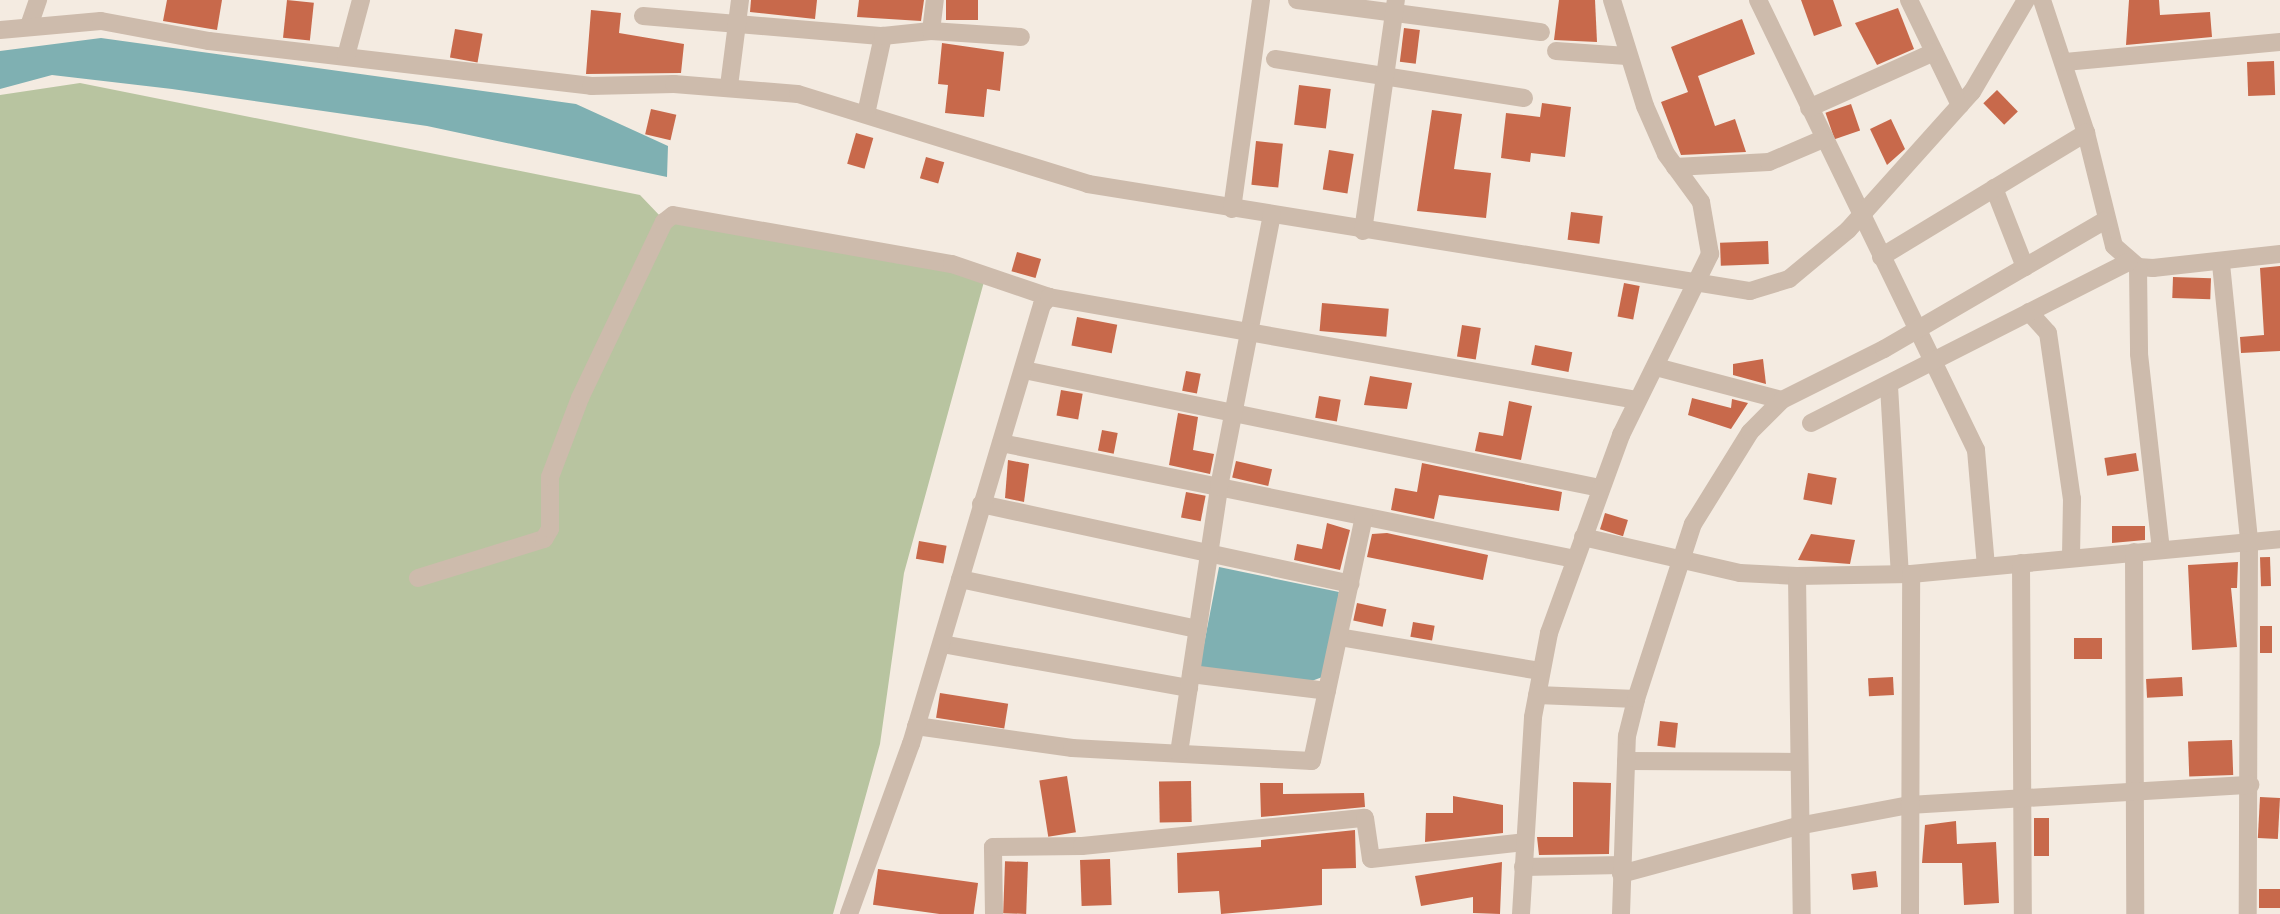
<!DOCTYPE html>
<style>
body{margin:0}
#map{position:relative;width:2280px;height:914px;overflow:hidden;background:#f4ebe1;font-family:Mulish,sans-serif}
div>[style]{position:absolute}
.green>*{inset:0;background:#b8c4a0}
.water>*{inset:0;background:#7fb0b2}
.building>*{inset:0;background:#c8694b;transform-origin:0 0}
.minor>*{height:18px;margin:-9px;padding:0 9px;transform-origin:9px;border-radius:9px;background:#cdbbac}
span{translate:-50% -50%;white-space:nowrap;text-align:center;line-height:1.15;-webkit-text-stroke:5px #fbf5ee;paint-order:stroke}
</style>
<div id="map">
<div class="green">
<i style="clip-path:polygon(80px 83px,640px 195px,661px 217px,985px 278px,904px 573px,880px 744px,833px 914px,0 914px,0 95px)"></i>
</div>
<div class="water">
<i style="clip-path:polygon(101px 38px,576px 104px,668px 146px,667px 177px,427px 126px,172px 89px,52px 75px,0 89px,0 51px)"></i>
<i style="clip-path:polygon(1219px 567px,1339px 592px,1325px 676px,1309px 682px,1199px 670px)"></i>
</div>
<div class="building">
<i style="clip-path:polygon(167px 0,222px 0,217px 30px,163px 21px)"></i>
<i style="left:287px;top:0;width:27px;height:38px;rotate:6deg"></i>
<i style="clip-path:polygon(751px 0,817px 0,815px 19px,750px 12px)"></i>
<i style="clip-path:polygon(859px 0,924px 0,921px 21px,857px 17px)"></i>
<i style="left:946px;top:0;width:32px;height:20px"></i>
<i style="clip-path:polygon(1559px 0,1595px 0,1597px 42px,1554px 40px)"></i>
<i style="clip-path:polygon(1801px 0,1833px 0,1842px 26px,1814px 36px)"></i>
<i style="clip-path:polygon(2129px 0,2159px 0,2160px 15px,2210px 12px,2212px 37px,2126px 45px)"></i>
<i style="clip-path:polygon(1898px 8px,1914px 49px,1877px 65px,1855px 23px)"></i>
<i style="clip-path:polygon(591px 10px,621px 13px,619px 33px,684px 44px,681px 73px,586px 74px)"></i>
<i style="clip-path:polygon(1742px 19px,1755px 54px,1698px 76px,1715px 126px,1735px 119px,1746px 152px,1681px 155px,1661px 102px,1688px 92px,1671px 47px)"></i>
<i style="left:1404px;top:28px;width:16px;height:34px;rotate:7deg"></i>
<i style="left:455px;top:29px;width:28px;height:29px;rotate:10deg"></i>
<i style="clip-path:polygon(942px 43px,1004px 52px,1000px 91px,987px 89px,984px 117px,945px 113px,948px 85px,938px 84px)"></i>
<i style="left:2274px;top:61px;width:34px;height:27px;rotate:88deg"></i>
<i style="left:1299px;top:85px;width:32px;height:40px;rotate:7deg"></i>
<i style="left:1997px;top:90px;width:30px;height:19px;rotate:46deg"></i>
<i style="clip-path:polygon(1542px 103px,1571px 107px,1565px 157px,1531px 153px,1530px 162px,1501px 158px,1506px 113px,1540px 117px)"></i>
<i style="left:1851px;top:104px;width:28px;height:27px;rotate:71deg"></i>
<i style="left:651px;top:109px;width:26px;height:26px;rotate:13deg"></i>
<i style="clip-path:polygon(1432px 110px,1462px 114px,1454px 169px,1491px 173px,1486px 218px,1417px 211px)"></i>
<i style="clip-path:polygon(1891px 119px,1905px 149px,1887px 165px,1870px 129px)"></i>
<i style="left:856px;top:133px;width:18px;height:32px;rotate:16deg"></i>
<i style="left:1256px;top:141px;width:27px;height:44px;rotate:6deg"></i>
<i style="left:1329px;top:150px;width:25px;height:40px;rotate:9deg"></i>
<i style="left:926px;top:157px;width:19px;height:22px;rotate:16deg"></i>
<i style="left:1571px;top:212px;width:32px;height:28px;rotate:7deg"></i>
<i style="left:1768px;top:241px;width:23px;height:48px;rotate:88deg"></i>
<i style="left:1017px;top:252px;width:25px;height:20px;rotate:16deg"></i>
<i style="clip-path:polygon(2280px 266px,2280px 351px,2241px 353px,2240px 337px,2264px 335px,2260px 268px)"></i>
<i style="left:2173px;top:277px;width:38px;height:21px;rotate:2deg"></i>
<i style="left:1624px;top:283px;width:16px;height:34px;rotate:11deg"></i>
<i style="left:1322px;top:303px;width:67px;height:28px;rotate:5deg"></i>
<i style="left:1077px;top:317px;width:41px;height:29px;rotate:11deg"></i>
<i style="left:1462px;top:325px;width:19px;height:32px;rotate:9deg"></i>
<i style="left:1535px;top:345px;width:38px;height:20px;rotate:11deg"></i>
<i style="clip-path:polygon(1763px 359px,1766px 384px,1733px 375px,1733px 364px)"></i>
<i style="left:1186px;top:371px;width:15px;height:20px;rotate:11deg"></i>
<i style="clip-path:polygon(1370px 376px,1412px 383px,1407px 409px,1364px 405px)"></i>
<i style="left:1061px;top:390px;width:22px;height:26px;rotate:10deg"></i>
<i style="left:1319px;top:396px;width:22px;height:22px;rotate:10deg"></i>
<i style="clip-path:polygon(1692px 398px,1731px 408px,1732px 399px,1748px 403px,1731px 429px,1688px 415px)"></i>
<i style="clip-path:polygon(1509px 401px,1532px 406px,1521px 460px,1475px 451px,1479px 432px,1503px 436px)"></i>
<i style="clip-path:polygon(1178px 413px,1198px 417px,1193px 450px,1214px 454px,1210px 474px,1169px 465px)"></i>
<i style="left:1102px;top:430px;width:16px;height:21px;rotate:11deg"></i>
<i style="left:2136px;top:453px;width:18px;height:32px;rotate:81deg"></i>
<i style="clip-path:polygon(1008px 460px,1029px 464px,1024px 502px,1005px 498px)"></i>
<i style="left:1236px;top:461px;width:37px;height:17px;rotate:13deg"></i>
<i style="clip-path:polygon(1422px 463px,1562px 492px,1559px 511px,1439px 495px,1434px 519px,1391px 510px,1395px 488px,1417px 492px)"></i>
<i style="left:1808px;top:473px;width:29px;height:27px;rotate:10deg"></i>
<i style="left:1186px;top:492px;width:20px;height:26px;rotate:11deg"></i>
<i style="left:1605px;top:513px;width:24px;height:17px;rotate:17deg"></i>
<i style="clip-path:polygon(1327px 523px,1350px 530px,1340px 570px,1294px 560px,1297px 544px,1322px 549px)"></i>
<i style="clip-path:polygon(2112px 526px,2145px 526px,2145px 540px,2112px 543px)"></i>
<i style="clip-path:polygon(1387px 533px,1488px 555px,1483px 580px,1367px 557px,1372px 534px)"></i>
<i style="clip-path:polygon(1811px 534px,1855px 540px,1850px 564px,1798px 560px)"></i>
<i style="left:919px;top:541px;width:28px;height:18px;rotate:10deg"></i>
<i style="left:2270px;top:557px;width:29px;height:10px;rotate:88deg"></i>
<i style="clip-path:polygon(2238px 562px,2237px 588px,2231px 588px,2237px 647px,2192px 650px,2188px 565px)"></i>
<i style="left:1357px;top:603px;width:30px;height:18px;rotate:12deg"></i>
<i style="left:1413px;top:622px;width:22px;height:15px;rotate:10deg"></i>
<i style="left:2260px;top:626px;width:12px;height:27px"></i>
<i style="left:2074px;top:638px;width:28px;height:21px"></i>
<i style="left:1893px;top:677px;width:18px;height:25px;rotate:87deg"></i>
<i style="left:2182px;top:677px;width:19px;height:36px;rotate:87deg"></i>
<i style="left:940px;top:693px;width:69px;height:25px;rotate:9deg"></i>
<i style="left:1660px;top:721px;width:18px;height:25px;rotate:6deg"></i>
<i style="left:2232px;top:740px;width:35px;height:44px;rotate:88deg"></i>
<i style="left:1067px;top:776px;width:57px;height:28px;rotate:81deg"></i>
<i style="left:1191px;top:781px;width:41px;height:32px;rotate:89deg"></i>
<i style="clip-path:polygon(1573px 782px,1611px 783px,1609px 854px,1539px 855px,1537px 837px,1573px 837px)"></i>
<i style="clip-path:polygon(1260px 783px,1283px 783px,1283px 794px,1364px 793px,1365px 807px,1261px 817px)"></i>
<i style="clip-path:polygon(1453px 796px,1503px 805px,1503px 833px,1425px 842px,1426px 813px,1453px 813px)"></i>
<i style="left:2260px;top:797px;width:20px;height:41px;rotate:3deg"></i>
<i style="left:2034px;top:818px;width:15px;height:38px"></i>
<i style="clip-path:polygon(1956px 821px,1957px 844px,1996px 842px,1999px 903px,1964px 905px,1962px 863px,1922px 863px,1925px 825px)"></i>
<i style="clip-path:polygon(1355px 830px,1356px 868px,1322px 869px,1322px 905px,1221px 914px,1219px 891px,1178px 893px,1177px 853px,1261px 847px,1261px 840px)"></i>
<i style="left:1110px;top:859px;width:46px;height:30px;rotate:88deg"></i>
<i style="left:1028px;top:862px;width:52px;height:23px;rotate:92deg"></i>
<i style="clip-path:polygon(1502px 862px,1500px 914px,1473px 913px,1473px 897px,1421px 906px,1415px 876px)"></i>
<i style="left:878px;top:869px;width:101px;height:36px;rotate:8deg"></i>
<i style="left:1876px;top:871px;width:16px;height:25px;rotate:83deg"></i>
<i style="left:2280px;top:889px;width:19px;height:21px;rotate:90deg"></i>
</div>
<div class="minor">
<i style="left:1297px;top:0;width:246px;rotate:7.5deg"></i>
<i style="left:1758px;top:0;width:500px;rotate:64.15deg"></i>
<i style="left:1976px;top:450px;width:117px;rotate:85.1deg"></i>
<i style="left:1909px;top:0;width:117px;rotate:64.1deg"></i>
<i style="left:2042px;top:0;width:140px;rotate:71.7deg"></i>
<i style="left:2086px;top:133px;width:116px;rotate:76.1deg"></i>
<i style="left:2114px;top:246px;width:32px;rotate:41deg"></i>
<i style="left:2138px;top:267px;width:15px;rotate:4deg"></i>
<i style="left:2153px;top:268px;width:128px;rotate:-6.3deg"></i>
<i style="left:643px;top:16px;width:241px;rotate:4.8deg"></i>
<i style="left:29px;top:26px;width:28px;rotate:-71deg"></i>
<i style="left:0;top:30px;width:101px;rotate:-5.1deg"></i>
<i style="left:101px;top:21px;width:110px;rotate:10.5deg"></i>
<i style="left:209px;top:41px;width:385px;rotate:6.7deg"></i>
<i style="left:591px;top:86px;width:83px;rotate:-1.4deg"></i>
<i style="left:674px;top:84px;width:124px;rotate:4.6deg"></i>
<i style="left:798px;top:94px;width:304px;rotate:17.2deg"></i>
<i style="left:1088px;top:184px;width:671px;rotate:9.18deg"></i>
<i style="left:1750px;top:291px;width:41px;rotate:-17.1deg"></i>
<i style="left:1789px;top:279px;width:77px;rotate:-39.7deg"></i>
<i style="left:1848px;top:230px;width:186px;rotate:-48.1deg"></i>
<i style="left:1972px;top:92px;width:107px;rotate:-59.6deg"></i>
<i style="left:931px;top:31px;width:90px;rotate:3.8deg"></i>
<i style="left:1556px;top:51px;width:71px;rotate:4deg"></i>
<i style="left:346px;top:56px;width:58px;rotate:-75deg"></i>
<i style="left:1275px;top:59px;width:252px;rotate:8.9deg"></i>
<i style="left:2065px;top:62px;width:216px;rotate:-5.3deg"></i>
<i style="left:729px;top:86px;width:87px;rotate:-82.7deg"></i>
<i style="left:1809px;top:108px;width:137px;rotate:-24.1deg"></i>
<i style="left:866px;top:114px;width:80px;rotate:-77.7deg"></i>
<i style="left:883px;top:36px;width:48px;rotate:-5.9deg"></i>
<i style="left:931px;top:31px;width:31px;rotate:-83deg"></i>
<i style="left:1675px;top:167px;width:94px;rotate:-3deg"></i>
<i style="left:1769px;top:162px;width:59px;rotate:-23.1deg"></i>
<i style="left:1994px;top:188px;width:85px;rotate:68.6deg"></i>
<i style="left:1232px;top:209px;width:211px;rotate:-82.1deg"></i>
<i style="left:1363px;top:231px;width:233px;rotate:-81.9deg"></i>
<i style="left:1881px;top:257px;width:240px;rotate:-31.2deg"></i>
<i style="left:2221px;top:264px;width:279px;rotate:84.2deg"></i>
<i style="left:2249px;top:542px;width:372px;rotate:90.2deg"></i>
<i style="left:2138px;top:267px;width:87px;rotate:89.3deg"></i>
<i style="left:2139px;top:354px;width:197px;rotate:83.6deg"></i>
<i style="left:2029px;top:312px;width:28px;rotate:48deg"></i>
<i style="left:2048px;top:333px;width:168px;rotate:81.8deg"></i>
<i style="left:2072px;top:499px;width:59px;rotate:91deg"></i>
<i style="left:1656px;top:367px;width:130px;rotate:14.7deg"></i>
<i style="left:1024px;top:370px;width:588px;rotate:11.58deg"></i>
<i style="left:1889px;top:386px;width:188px;rotate:86.7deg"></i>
<i style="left:1811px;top:423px;width:356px;rotate:-26.9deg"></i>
<i style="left:1001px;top:443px;width:586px;rotate:11.43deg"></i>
<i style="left:981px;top:504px;width:378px;rotate:12.2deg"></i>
<i style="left:1583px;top:537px;width:161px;rotate:12.9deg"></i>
<i style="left:1740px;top:573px;width:57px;rotate:3deg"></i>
<i style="left:1797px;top:576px;width:114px;rotate:-1deg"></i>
<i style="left:1911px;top:574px;width:371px;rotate:-5.4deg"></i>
<i style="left:2134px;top:552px;width:362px;rotate:89.8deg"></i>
<i style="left:2021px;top:563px;width:351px;rotate:89.7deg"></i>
<i style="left:1797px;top:576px;width:338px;rotate:89.2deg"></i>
<i style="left:418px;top:578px;width:132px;rotate:-17.2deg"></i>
<i style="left:544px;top:539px;width:12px;rotate:-59deg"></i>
<i style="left:550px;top:529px;width:52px;rotate:-90deg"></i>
<i style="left:550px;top:477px;width:85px;rotate:-69.2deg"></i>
<i style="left:580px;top:398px;width:195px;rotate:-64.5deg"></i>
<i style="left:664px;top:222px;width:11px;rotate:-38deg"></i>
<i style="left:673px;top:215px;width:283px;rotate:10deg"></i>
<i style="left:952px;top:264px;width:102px;rotate:18.8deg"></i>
<i style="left:960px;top:579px;width:243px;rotate:11.9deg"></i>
<i style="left:1339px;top:637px;width:205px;rotate:9.6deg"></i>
<i style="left:942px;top:644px;width:251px;rotate:10.1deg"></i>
<i style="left:1191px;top:674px;width:137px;rotate:7.1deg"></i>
<i style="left:1537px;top:695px;width:99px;rotate:2.3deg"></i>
<i style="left:916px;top:726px;width:158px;rotate:8deg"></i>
<i style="left:1072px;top:748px;width:240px;rotate:3.1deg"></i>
<i style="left:1312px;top:761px;width:249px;rotate:-78deg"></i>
<i style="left:1179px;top:753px;width:269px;rotate:-81.4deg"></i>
<i style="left:1219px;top:487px;width:277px;rotate:-79deg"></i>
<i style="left:1626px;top:761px;width:171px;rotate:0.3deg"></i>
<i style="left:1523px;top:867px;width:98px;rotate:-1.2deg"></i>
<i style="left:1621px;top:874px;width:183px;rotate:-15.2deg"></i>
<i style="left:1798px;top:826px;width:113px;rotate:-10.7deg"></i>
<i style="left:1909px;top:805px;width:342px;rotate:-3.4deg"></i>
<i style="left:849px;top:914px;width:181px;rotate:-70deg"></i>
<i style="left:911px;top:744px;width:458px;rotate:-73.4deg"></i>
<i style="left:1042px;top:305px;width:11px;rotate:-49deg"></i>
<i style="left:1049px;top:297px;width:596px;rotate:9.95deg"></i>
<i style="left:994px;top:914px;width:67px;rotate:-90.9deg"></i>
<i style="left:993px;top:847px;width:89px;rotate:-0.6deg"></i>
<i style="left:1082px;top:846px;width:284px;rotate:-5.7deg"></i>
<i style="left:1365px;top:818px;width:41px;rotate:81.7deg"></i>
<i style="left:1371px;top:859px;width:154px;rotate:-6.3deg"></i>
<i style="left:1521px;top:914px;width:197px;rotate:-86.5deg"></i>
<i style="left:1533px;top:717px;width:86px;rotate:-79.2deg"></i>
<i style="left:1549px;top:633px;width:211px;rotate:-70deg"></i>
<i style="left:1621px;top:435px;width:202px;rotate:-63.8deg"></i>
<i style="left:1710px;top:254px;width:53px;rotate:-99.8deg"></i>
<i style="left:1701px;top:202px;width:59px;rotate:-126.1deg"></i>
<i style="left:1666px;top:154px;width:52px;rotate:-113.6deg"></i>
<i style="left:1645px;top:106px;width:111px;rotate:-107.3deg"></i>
<i style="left:1621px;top:914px;width:178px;rotate:-88.1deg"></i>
<i style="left:1627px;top:736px;width:38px;rotate:-76deg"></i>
<i style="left:1636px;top:699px;width:184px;rotate:-72deg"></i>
<i style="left:1693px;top:524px;width:108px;rotate:-58.2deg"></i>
<i style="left:1750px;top:432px;width:45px;rotate:-45deg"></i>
<i style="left:1782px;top:400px;width:114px;rotate:-26.6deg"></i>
<i style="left:1884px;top:349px;width:255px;rotate:-30.2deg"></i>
<i style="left:1910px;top:914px;width:340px;rotate:-89.8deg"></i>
</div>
</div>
